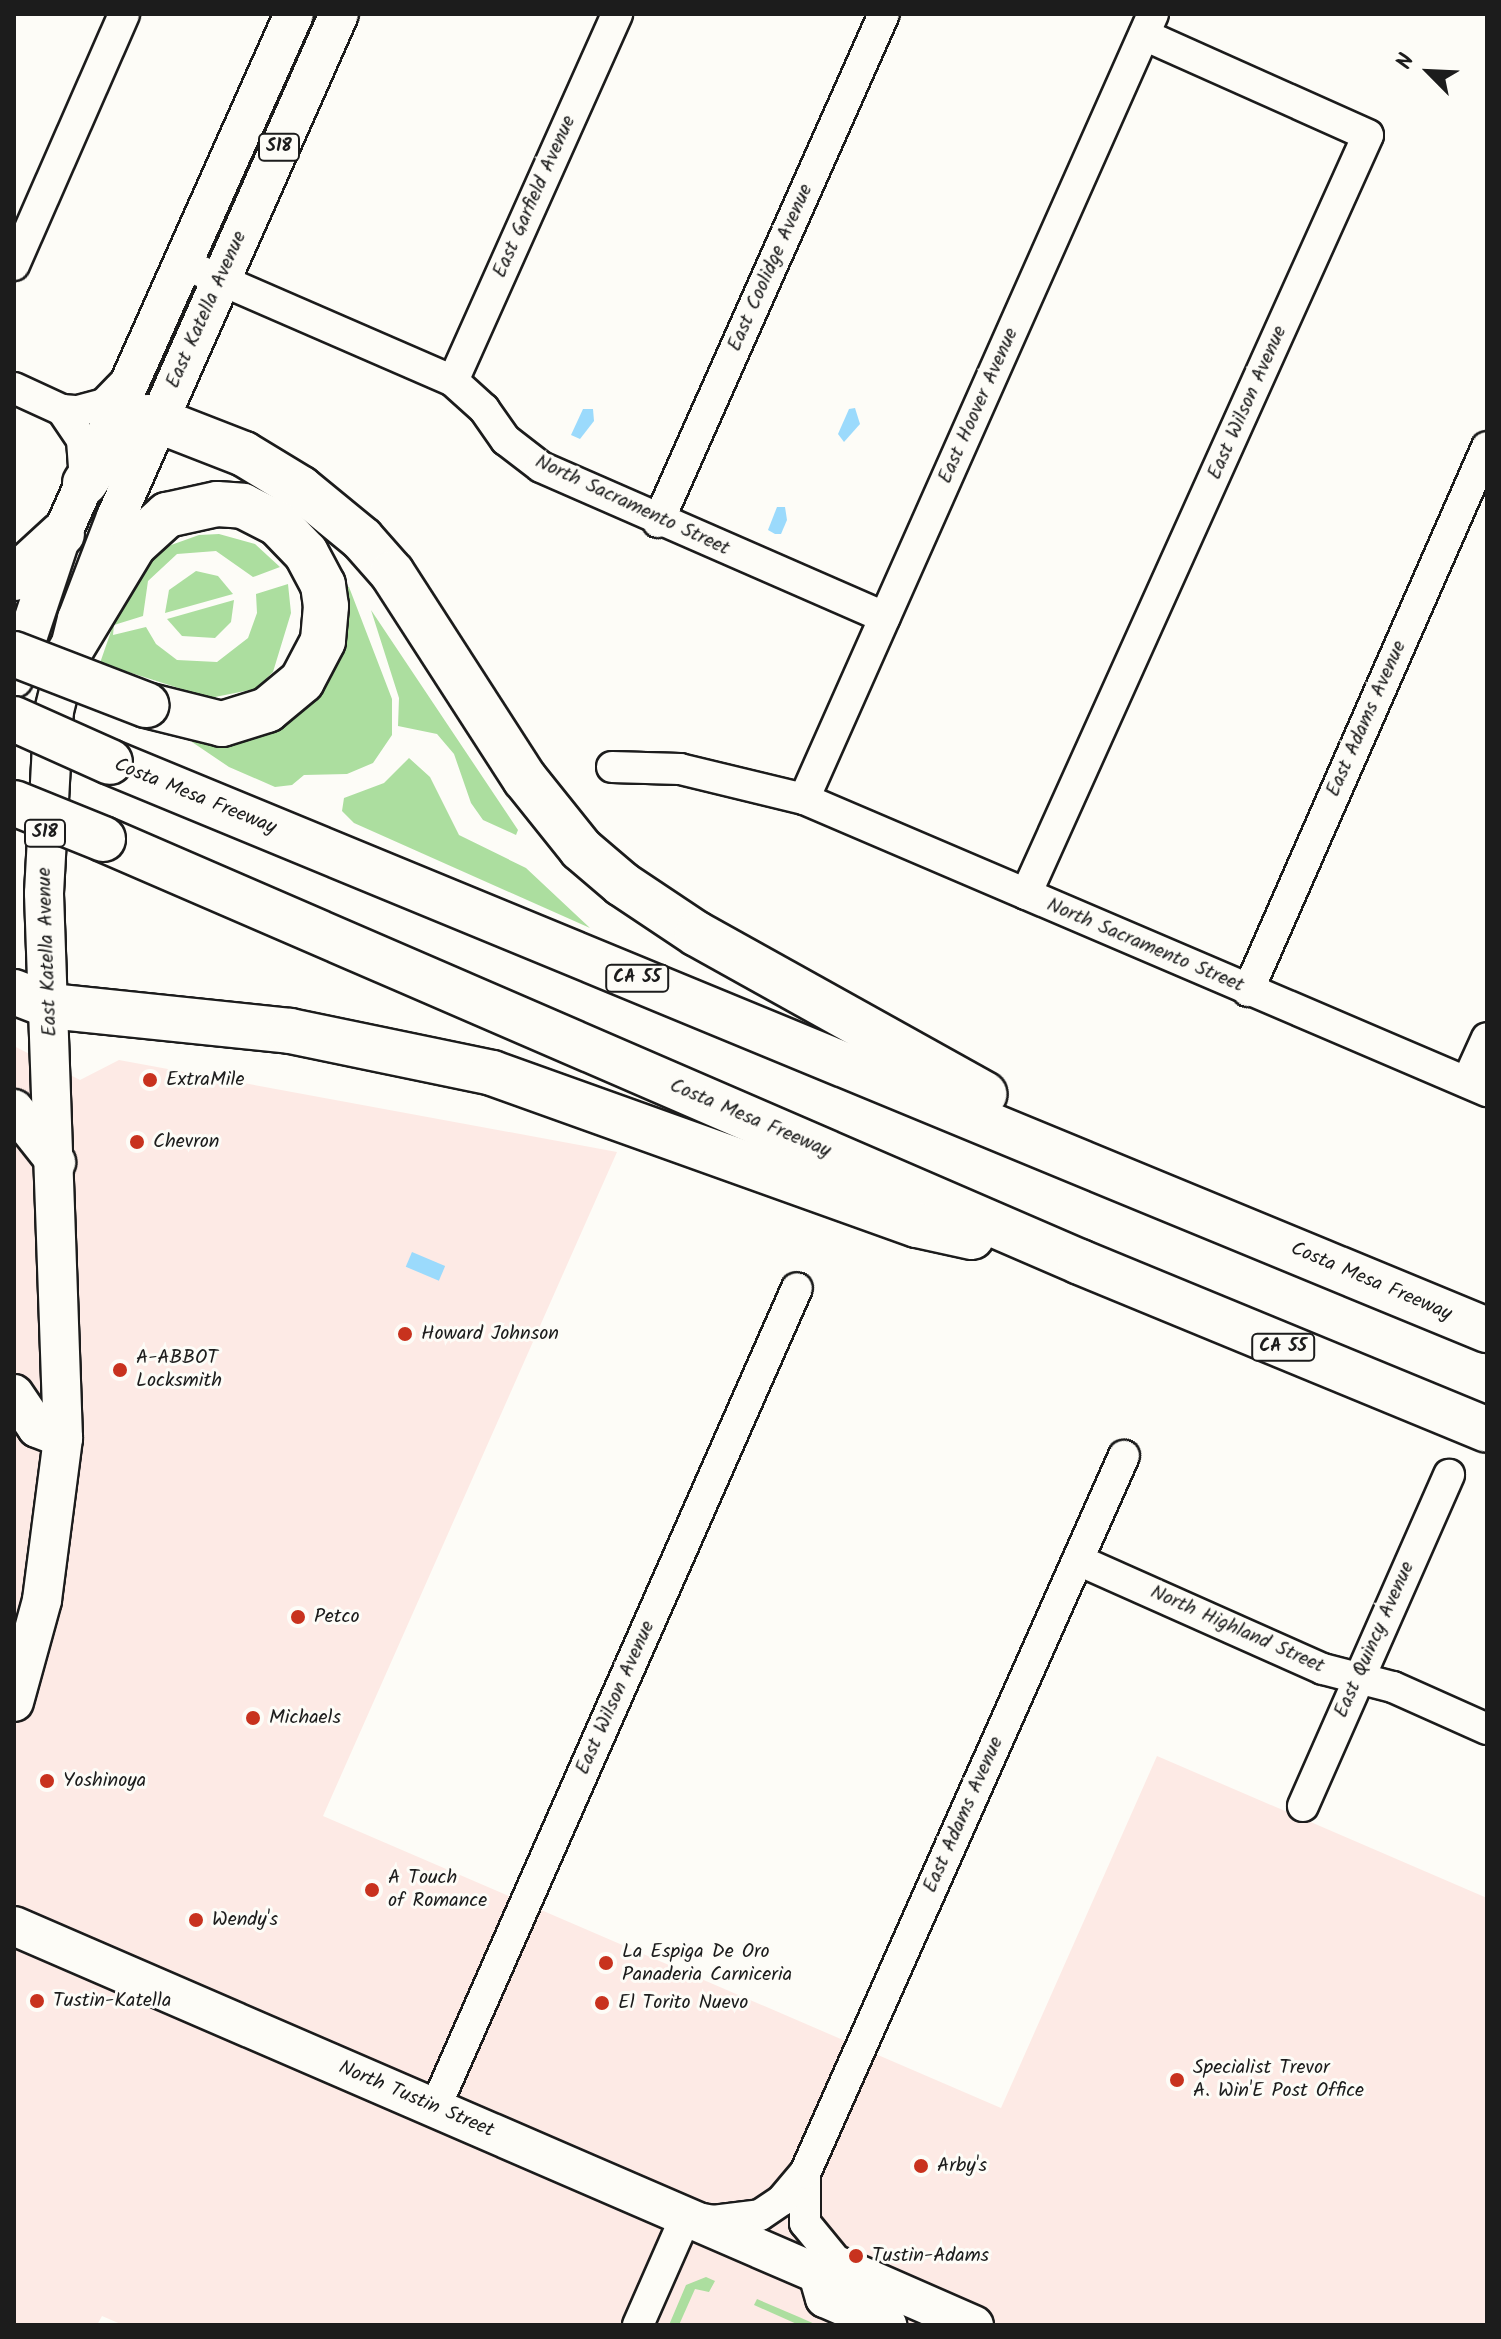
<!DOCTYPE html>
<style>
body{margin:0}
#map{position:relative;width:1501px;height:2339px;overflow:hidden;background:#fdfcf7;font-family:Kalam,sans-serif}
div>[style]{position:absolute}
.built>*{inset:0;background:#fdeae5}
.green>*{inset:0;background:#acde9f}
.water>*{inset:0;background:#9bdafc;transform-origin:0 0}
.roads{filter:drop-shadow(2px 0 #1c1c1c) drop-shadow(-2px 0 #1c1c1c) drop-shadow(0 2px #1c1c1c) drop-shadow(0 -2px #1c1c1c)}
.minor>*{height:30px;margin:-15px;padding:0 15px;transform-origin:15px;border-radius:15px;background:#fdfcf7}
.major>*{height:38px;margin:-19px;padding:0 19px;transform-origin:19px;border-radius:19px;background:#fdfcf7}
.highway>*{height:44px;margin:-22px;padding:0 22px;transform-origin:22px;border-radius:22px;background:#fdfcf7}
.bridges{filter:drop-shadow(2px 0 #1c1c1c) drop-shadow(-2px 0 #1c1c1c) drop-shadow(0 2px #1c1c1c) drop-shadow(0 -2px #1c1c1c)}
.highway-bridge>*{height:44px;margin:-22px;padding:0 22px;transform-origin:22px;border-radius:22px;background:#fdfcf7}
.dots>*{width:22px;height:22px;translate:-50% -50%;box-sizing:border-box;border:4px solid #fdfcf7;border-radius:50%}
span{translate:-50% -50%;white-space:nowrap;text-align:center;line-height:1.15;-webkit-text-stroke:6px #fdfcf7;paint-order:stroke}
.shield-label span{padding:2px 6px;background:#fdfcf7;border:2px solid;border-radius:6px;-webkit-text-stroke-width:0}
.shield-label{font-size:18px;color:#1c1c1c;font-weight:700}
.street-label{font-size:20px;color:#1c1c1c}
.poi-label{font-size:20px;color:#1c1c1c}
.left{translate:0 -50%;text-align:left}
.frame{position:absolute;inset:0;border:16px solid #1c1c1c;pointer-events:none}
.north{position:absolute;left:1389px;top:32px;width:80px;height:80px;-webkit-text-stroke:6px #fdfcf7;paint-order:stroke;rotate:294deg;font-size:22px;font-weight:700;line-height:32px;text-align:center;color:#1c1c1c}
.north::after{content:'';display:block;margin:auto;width:28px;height:36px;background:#1c1c1c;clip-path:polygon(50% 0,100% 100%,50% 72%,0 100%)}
</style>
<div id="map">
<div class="built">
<i style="clip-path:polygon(14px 1046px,80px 1080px,119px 1060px,617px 1152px,323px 1816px,1001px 2108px,1157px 1756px,1487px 1898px,1487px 2325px,123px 2325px,102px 2316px,97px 2325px,14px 2325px)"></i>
</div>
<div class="green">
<i style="clip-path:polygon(219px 534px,255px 544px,280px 567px,253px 577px,216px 551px,177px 554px,148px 581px,143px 616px,114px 625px,113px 635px,146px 627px,156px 644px,177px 660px,217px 662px,248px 638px,257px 613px,256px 594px,288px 584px,291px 613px,273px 672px,255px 689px,210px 698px,100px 663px,117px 614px,140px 573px,160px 549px,199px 535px)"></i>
<i style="clip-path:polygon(196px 571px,218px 576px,233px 594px,165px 613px,169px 590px)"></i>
<i style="clip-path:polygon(338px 583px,349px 587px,392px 699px,392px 735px,373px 763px,347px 774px,304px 775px,292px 785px,275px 787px,229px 767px,192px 742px,254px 737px,304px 709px,325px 685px)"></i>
<i style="clip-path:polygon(234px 600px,231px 622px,215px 638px,182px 636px,167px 619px)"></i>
<i style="clip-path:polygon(371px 610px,518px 830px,516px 835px,483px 820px,471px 803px,454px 754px,437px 734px,398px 726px,399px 698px)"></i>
<i style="clip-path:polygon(409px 758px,430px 777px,459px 835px,526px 868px,590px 928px,354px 823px,342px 811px,344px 798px,384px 783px)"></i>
<i style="clip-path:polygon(706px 2277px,715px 2281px,709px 2292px,695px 2289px,679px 2325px,669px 2325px,686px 2285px)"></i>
<i style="clip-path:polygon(757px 2299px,799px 2317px,817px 2325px,799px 2325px,754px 2305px)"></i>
</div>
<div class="water">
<i style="clip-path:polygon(855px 408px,860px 424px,844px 442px,838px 434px,849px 409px)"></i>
<i style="clip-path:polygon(583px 409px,593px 409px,594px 421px,580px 439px,571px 435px)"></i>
<i style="clip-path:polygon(777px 507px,785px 507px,787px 520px,781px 534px,775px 534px,768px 530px)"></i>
<i style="left:412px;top:1252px;width:36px;height:16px;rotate:23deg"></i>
</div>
<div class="roads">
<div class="minor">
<i style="left:184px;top:264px;width:293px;rotate:23.5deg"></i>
<i style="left:453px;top:381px;width:42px;rotate:42.1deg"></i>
<i style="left:484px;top:409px;width:38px;rotate:55deg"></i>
<i style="left:506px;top:440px;width:44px;rotate:37.6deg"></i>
<i style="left:541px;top:467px;width:375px;rotate:23.6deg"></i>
<i style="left:14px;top:265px;width:274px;rotate:-66.3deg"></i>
<i style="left:453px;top:381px;width:402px;rotate:-65.9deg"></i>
<i style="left:14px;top:388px;width:53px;rotate:24.6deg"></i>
<i style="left:62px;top:410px;width:16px;rotate:4deg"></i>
<i style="left:78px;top:411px;width:27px;rotate:-15deg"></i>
<i style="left:104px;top:404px;width:35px;rotate:-46deg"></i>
<i style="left:62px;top:410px;width:36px;rotate:56deg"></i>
<i style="left:82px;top:440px;width:41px;rotate:85.8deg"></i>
<i style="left:658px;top:522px;width:556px;rotate:-66.02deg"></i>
<i style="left:612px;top:767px;width:68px;rotate:1.7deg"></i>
<i style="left:680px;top:769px;width:128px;rotate:13.6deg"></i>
<i style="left:804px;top:799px;width:743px;rotate:23.15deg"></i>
<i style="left:804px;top:799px;width:859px;rotate:-66.03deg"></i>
<i style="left:1026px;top:894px;width:832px;rotate:-65.74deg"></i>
<i style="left:1368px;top:135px;width:245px;rotate:-155.9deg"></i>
<i style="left:1248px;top:991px;width:594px;rotate:-66.28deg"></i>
<i style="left:1467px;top:1082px;width:48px;rotate:-65.6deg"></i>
<i style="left:1078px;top:1560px;width:268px;rotate:24deg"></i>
<i style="left:1323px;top:1669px;width:72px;rotate:14.4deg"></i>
<i style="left:1393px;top:1687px;width:103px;rotate:24.1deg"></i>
<i style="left:1303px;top:1806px;width:362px;rotate:-66.2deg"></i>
<i style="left:435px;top:2108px;width:896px;rotate:-66.18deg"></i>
<i style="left:805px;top:2173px;width:50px;rotate:90deg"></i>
<i style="left:805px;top:2223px;width:57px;rotate:50.7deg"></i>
<i style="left:638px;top:2325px;width:119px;rotate:-66.2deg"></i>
<i style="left:686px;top:2216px;width:27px;rotate:10deg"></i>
<i style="left:713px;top:2221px;width:47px;rotate:-7.3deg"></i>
<i style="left:760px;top:2215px;width:27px;rotate:-34deg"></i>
<i style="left:782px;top:2200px;width:35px;rotate:-50deg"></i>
<i style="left:805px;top:2173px;width:785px;rotate:-66.02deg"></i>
</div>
<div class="major">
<i style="left:14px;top:678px;width:152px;rotate:-71.6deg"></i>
<i style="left:62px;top:534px;width:569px;rotate:-65.96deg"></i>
<i style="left:14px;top:1109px;width:68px;rotate:51.6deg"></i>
<i style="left:14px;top:1394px;width:41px;rotate:55.9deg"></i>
<i style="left:37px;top:1428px;width:28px;rotate:21deg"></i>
<i style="left:14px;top:1702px;width:106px;rotate:-74.6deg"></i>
<i style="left:42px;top:1600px;width:163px;rotate:-82.6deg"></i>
<i style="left:63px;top:1438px;width:545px;rotate:-92deg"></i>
<i style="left:44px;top:893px;width:182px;rotate:-86.9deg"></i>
<i style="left:54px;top:711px;width:95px;rotate:-76deg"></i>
<i style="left:77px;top:619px;width:109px;rotate:-69.1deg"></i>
<i style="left:116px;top:517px;width:550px;rotate:-66.09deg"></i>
<i style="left:14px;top:1926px;width:876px;rotate:23.4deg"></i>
<i style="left:818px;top:2274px;width:24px;rotate:-17deg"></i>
<i style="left:841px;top:2267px;width:145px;rotate:23.6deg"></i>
<i style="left:818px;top:2274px;width:25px;rotate:74deg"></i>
<i style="left:825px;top:2298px;width:68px;rotate:23.5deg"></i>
</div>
<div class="highway">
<i style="left:85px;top:483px;width:56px;rotate:-56.6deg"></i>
<i style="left:116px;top:436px;width:16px;rotate:-47deg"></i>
<i style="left:127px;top:424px;width:23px;rotate:-18deg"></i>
<i style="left:149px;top:417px;width:102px;rotate:21.3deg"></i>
<i style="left:244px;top:454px;width:66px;rotate:31.3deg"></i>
<i style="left:300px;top:488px;width:80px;rotate:39.4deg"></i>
<i style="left:362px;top:539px;width:45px;rotate:48.6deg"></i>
<i style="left:392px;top:573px;width:245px;rotate:57.2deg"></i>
<i style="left:525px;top:779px;width:90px;rotate:51.3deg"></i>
<i style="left:581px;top:849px;width:54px;rotate:40.5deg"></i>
<i style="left:622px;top:884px;width:90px;rotate:33.7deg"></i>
<i style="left:697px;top:934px;width:329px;rotate:29.1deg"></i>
<i style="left:14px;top:578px;width:65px;rotate:-42.5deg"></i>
<i style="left:64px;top:661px;width:135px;rotate:-58.9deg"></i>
<i style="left:134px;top:545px;width:45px;rotate:-42.3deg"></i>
<i style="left:167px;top:515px;width:51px;rotate:-12.4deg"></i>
<i style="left:217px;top:504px;width:26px;rotate:4deg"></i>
<i style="left:243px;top:506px;width:39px;rotate:27deg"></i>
<i style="left:278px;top:524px;width:40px;rotate:46deg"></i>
<i style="left:306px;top:553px;width:36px;rotate:62deg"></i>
<i style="left:323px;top:585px;width:21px;rotate:82deg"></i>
<i style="left:326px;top:606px;width:35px;rotate:95deg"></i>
<i style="left:323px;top:641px;width:45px;rotate:117.7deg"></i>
<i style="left:302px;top:681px;width:45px;rotate:140.4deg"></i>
<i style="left:267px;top:710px;width:47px;rotate:162.7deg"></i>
<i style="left:222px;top:724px;width:78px;rotate:-166deg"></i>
<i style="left:110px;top:762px;width:1490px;rotate:22.42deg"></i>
<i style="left:103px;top:839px;width:1065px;rotate:23.41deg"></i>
<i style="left:1080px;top:1262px;width:440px;rotate:22.4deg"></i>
<i style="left:14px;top:992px;width:39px;rotate:21deg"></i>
<i style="left:50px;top:1006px;width:241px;rotate:5.9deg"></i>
<i style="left:290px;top:1031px;width:206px;rotate:11.7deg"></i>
<i style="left:492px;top:1073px;width:451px;rotate:19.7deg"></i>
<i style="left:917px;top:1225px;width:56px;rotate:12.3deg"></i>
</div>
</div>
<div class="bridges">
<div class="highway-bridge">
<i style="left:14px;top:654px;width:142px;rotate:21.1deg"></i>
<i style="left:14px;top:719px;width:105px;rotate:24.1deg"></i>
<i style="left:14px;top:803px;width:96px;rotate:22deg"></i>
</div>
</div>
<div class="dots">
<i style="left:150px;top:1080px;background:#c8321e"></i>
<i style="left:137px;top:1142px;background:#c8321e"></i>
<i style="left:405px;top:1334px;background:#c8321e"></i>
<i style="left:120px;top:1370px;background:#c8321e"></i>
<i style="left:298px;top:1617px;background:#c8321e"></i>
<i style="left:253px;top:1718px;background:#c8321e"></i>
<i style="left:47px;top:1781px;background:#c8321e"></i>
<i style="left:372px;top:1890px;background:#c8321e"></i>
<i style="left:196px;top:1920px;background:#c8321e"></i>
<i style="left:606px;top:1963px;background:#c8321e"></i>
<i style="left:37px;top:2001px;background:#c8321e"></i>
<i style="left:602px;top:2003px;background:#c8321e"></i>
<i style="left:1177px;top:2080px;background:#c8321e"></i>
<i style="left:921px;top:2166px;background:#c8321e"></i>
<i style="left:856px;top:2256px;background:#c8321e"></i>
</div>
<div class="shield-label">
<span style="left:279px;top:147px">S18</span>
<span style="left:45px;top:833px">S18</span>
<span style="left:637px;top:978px">CA 55</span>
<span style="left:1283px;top:1347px">CA 55</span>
</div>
<div class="street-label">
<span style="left:535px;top:197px;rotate:-66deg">East Garfield Avenue</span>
<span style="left:771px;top:268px;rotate:-66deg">East Coolidge Avenue</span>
<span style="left:207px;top:310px;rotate:-66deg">East Katella Avenue</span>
<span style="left:1248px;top:403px;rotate:-66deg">East Wilson Avenue</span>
<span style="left:979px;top:406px;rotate:-66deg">East Hoover Avenue</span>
<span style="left:632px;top:506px;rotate:25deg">North Sacramento Street</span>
<span style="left:1367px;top:719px;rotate:-66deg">East Adams Avenue</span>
<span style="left:195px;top:797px;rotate:22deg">Costa Mesa Freeway</span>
<span style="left:1145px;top:946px;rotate:23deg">North Sacramento Street</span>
<span style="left:48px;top:952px;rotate:-92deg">East Katella Avenue</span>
<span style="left:750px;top:1119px;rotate:23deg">Costa Mesa Freeway</span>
<span style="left:1371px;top:1282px;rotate:23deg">Costa Mesa Freeway</span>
<span style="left:1237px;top:1630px;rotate:24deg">North Highland Street</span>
<span style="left:1375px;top:1640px;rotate:-66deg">East Quincy Avenue</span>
<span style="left:616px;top:1698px;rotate:-66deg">East Wilson Avenue</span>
<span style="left:964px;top:1815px;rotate:-66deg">East Adams Avenue</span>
<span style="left:416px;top:2100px;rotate:23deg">North Tustin Street</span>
</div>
<div class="poi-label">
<span class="left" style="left:166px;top:1080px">ExtraMile</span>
<span class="left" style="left:153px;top:1142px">Chevron</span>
<span class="left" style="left:421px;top:1334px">Howard Johnson</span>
<span class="left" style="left:136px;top:1370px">A-ABBOT<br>Locksmith</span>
<span class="left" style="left:314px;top:1617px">Petco</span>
<span class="left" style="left:269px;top:1718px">Michaels</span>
<span class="left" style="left:63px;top:1781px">Yoshinoya</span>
<span class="left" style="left:388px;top:1890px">A Touch<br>of Romance</span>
<span class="left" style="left:212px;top:1920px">Wendy's</span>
<span class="left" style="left:622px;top:1964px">La Espiga De Oro<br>Panaderia Carniceria</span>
<span class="left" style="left:53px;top:2001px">Tustin-Katella</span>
<span class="left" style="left:618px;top:2003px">El Torito Nuevo</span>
<span class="left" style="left:1193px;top:2080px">Specialist Trevor<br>A. Win'E Post Office</span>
<span class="left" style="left:937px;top:2166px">Arby's</span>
<span class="left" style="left:872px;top:2256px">Tustin-Adams</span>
</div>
<div class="frame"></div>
<div class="north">N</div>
</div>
